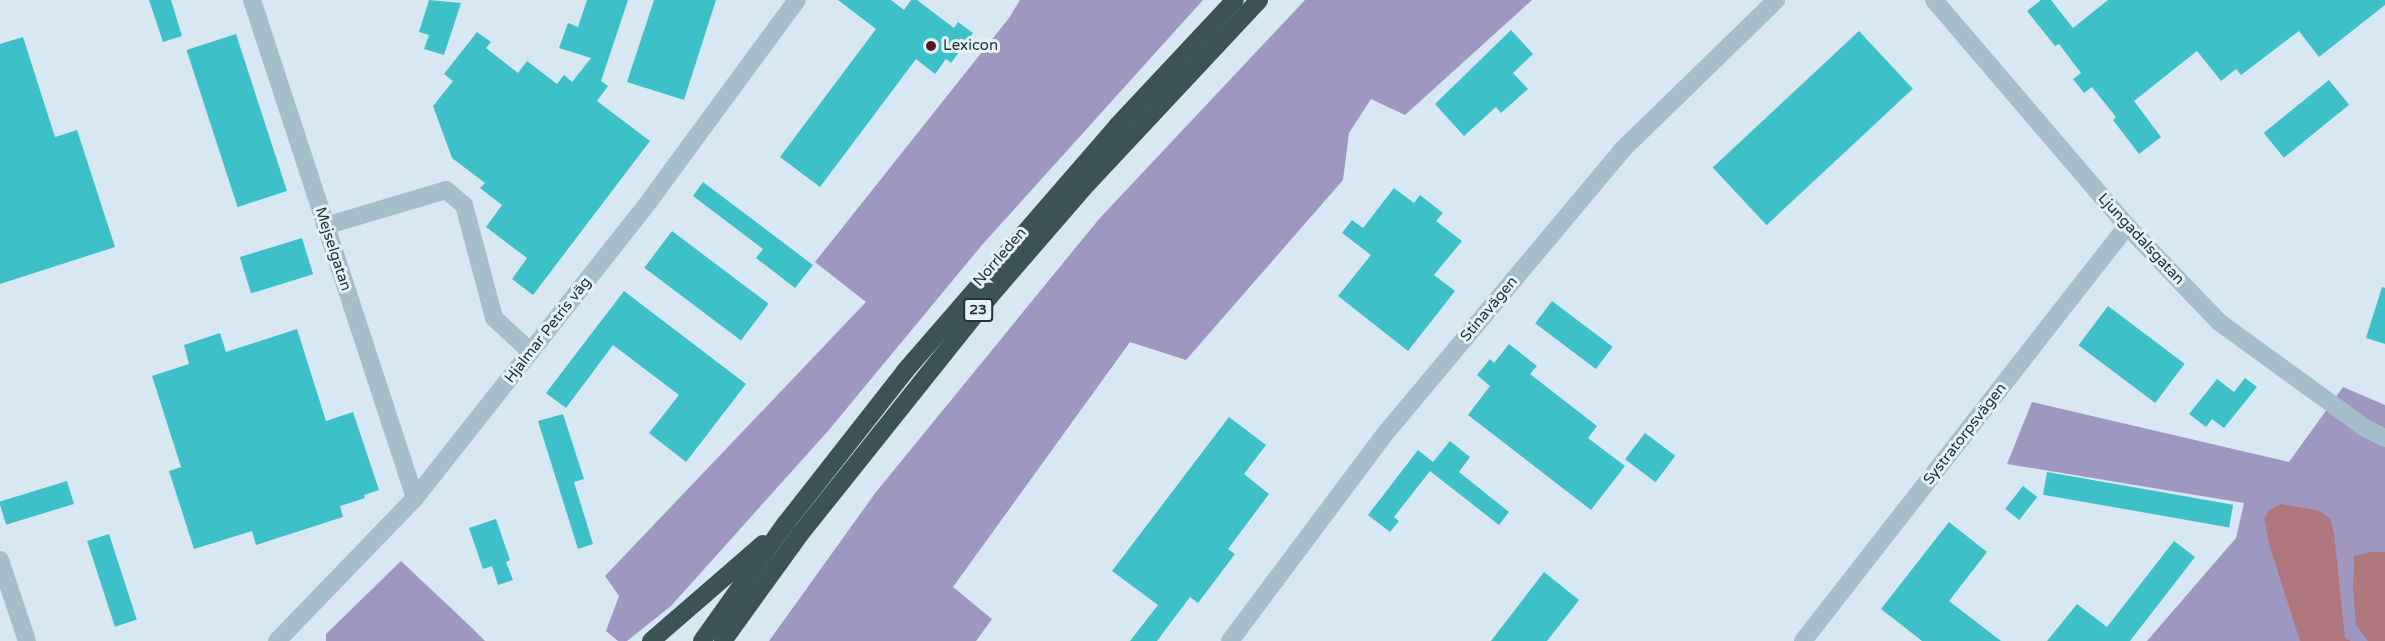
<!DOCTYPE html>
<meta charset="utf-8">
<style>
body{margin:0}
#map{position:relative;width:2385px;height:641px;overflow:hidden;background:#d8e8f2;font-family:"Varela Round",sans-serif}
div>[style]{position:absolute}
.green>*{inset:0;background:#9e98c1}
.water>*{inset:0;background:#af767e}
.building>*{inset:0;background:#3ec0c9;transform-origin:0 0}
.minor>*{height:18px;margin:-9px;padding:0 9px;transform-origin:9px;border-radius:9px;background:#a4bfca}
.highway>*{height:18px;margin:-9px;padding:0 9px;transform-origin:9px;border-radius:9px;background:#3c5356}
.dots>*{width:16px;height:16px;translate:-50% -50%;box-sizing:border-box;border:3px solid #e4f2f9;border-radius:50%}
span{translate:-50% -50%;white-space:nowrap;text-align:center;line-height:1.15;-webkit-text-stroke:6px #e4f2f9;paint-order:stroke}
.shield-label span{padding:2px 4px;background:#e4f2f9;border:2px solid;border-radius:4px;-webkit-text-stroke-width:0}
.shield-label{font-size:14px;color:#263335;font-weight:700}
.poi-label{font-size:15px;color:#263335}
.left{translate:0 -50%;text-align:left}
.street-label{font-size:15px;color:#263335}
</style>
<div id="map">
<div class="green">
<i style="clip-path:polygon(1020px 0,1203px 0,982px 245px,828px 431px,671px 606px,627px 641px,618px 641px,606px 631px,619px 596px,605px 576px,866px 302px,815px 262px,1009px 18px)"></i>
<i style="clip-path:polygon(1305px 0,1532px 0,1405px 115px,1371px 99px,1349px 133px,1343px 180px,1186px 360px,1130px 342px,953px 587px,992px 619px,976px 641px,769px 641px,876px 492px,1099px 219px)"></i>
<i style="clip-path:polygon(2343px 387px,2385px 405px,2385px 641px,2147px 641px,2236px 538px,2244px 503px,2007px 464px,2032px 402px,2289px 462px)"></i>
<i style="clip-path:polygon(401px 561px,471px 627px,485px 641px,326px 641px,326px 634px)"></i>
</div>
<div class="water">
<i style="clip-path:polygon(2281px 504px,2320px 511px,2330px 519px,2334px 533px,2345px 638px,2351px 641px,2300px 641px,2269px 544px,2264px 518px,2269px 510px)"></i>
<i style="clip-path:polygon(2370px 552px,2385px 552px,2385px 641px,2368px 641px,2356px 625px,2353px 588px,2354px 556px)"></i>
</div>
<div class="building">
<i style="clip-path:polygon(149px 0,171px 0,182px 36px,163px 42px)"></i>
<i style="clip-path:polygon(429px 0,461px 3px,444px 55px,424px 49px,429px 35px,419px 32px)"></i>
<i style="clip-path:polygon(587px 0,628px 0,601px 81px,608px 86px,597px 101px,650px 141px,533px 295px,512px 279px,527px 258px,486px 227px,502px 205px,480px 188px,485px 183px,452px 158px,433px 106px,453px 81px,444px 74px,477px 32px,491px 42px,486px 48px,518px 73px,527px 61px,557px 84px,564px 75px,572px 82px,591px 58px,559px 48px,568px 23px,578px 27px)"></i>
<i style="clip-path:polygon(654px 0,716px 0,684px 100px,627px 82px)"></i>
<i style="clip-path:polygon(838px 0,891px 0,904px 10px,911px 0,917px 0,954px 28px,958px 22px,973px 33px,951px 63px,946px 59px,935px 74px,916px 59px,820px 187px,780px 157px,876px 29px)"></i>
<i style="clip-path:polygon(2041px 0,2051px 0,2073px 28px,2108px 0,2385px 0,2385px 5px,2319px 57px,2299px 31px,2241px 75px,2236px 69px,2221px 81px,2197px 51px,2134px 101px,2161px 137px,2139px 154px,2113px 120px,2116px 117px,2092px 87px,2084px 93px,2073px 79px,2081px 73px,2059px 44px,2055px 46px,2027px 11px)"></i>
<i style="clip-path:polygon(1511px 30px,1533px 54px,1513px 73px,1528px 89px,1501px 113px,1496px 107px,1464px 136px,1435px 104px)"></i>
<i style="left:1859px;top:31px;width:79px;height:200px;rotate:47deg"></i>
<i style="left:236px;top:34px;width:165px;height:52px;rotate:72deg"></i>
<i style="clip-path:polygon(23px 37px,55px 137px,77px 130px,115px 247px,0 284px,0 44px)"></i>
<i style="left:2329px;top:80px;width:32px;height:84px;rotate:51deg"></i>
<i style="clip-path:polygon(703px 182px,813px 265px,795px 288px,756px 258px,763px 249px,693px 196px)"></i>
<i style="clip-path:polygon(1394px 188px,1414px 203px,1420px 195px,1443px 213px,1436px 221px,1462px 241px,1434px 275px,1455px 291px,1408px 351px,1338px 296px,1371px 255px,1342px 233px,1352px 220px,1363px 228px)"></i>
<i style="left:672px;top:231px;width:121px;height:46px;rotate:37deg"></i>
<i style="left:302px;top:238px;width:38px;height:65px;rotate:73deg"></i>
<i style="clip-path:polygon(2382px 287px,2385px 288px,2385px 344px,2366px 338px)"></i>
<i style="clip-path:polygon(624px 291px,746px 384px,686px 462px,649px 433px,679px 395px,613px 345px,566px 408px,546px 393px)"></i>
<i style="left:1552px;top:301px;width:76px;height:28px;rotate:37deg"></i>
<i style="left:2108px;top:306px;width:96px;height:49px;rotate:37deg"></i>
<i style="clip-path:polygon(297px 329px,326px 421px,353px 412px,379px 490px,364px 495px,365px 498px,340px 506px,343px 517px,256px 545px,252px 531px,194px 549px,169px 471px,181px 467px,152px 376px,189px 364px,184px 345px,220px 333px,226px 352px)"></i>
<i style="clip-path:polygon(1509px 344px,1537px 366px,1530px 374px,1597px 426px,1588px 438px,1625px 466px,1591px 510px,1468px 415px,1490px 386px,1477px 375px,1490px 359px,1494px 363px)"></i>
<i style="clip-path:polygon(2245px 378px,2257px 387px,2224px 428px,2212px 419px,2206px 427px,2189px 414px,2217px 379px,2234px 392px)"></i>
<i style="clip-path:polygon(563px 414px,584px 479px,574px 482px,593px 544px,578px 549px,538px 421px)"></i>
<i style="clip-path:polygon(1229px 417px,1266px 445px,1244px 474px,1269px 494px,1228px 549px,1235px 554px,1198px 603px,1190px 597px,1157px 641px,1130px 641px,1158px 605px,1112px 571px)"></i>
<i style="left:1645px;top:433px;width:38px;height:33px;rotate:37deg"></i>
<i style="clip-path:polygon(1450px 441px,1470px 457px,1459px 472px,1509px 512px,1499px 525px,1430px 471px,1394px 517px,1399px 521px,1390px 532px,1368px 515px,1418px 450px,1433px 462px)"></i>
<i style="left:2047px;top:472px;width:189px;height:23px;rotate:10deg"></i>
<i style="left:67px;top:481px;width:24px;height:71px;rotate:73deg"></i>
<i style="left:2023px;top:486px;width:18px;height:29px;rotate:38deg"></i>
<i style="clip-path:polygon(496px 519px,510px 560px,506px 562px,513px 580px,498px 585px,492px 566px,483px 569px,469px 528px)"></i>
<i style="clip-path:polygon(1949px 522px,1987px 552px,1949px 601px,2001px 641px,1922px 641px,1881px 609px)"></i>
<i style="left:109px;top:534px;width:90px;height:23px;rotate:72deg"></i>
<i style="clip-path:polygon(2174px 541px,2195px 557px,2130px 641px,2047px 641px,2077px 604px,2107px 627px)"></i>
<i style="clip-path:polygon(1544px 572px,1579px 600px,1547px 641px,1491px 641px)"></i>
</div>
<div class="minor">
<i style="left:252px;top:0;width:524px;rotate:71.88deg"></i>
<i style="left:1934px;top:0;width:297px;rotate:49.5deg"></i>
<i style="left:2127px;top:226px;width:133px;rotate:46.2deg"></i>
<i style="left:2219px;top:322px;width:180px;rotate:36deg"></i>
<i style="left:2365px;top:428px;width:22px;rotate:27deg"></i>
<i style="left:325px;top:226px;width:126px;rotate:-16.6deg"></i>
<i style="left:446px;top:190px;width:23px;rotate:40deg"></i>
<i style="left:464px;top:205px;width:117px;rotate:75.1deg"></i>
<i style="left:494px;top:318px;width:50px;rotate:42.6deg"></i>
<i style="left:0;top:560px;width:85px;rotate:71.6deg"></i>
<i style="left:277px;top:641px;width:199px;rotate:-46deg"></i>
<i style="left:415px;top:498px;width:380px;rotate:-51.7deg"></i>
<i style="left:650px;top:200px;width:248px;rotate:-53.7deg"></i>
<i style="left:1230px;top:641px;width:257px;rotate:-53.2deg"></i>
<i style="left:1384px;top:435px;width:371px;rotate:-50.1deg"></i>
<i style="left:1622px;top:150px;width:215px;rotate:-44.2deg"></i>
<i style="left:1803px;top:641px;width:526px;rotate:-52.02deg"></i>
</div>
<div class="highway">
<i style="left:651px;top:641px;width:148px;rotate:-40.9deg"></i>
<i style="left:702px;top:641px;width:145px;rotate:-54.6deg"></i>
<i style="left:786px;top:523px;width:193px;rotate:-51.9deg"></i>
<i style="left:905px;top:371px;width:325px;rotate:-49.1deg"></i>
<i style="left:1118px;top:125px;width:171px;rotate:-46.9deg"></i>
<i style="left:723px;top:641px;width:133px;rotate:-54.2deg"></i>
<i style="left:801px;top:533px;width:303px;rotate:-51.4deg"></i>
<i style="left:990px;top:296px;width:148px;rotate:-49.1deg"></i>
<i style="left:1087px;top:184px;width:252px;rotate:-46.9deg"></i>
</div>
<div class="dots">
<i style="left:931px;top:46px;background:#571a21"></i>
</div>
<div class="shield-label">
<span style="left:978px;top:310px">23</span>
</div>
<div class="poi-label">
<span class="left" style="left:943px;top:46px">Lexicon</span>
</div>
<div class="street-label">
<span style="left:2141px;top:239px;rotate:47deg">Ljungadalsgatan</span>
<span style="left:333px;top:249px;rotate:72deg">Mejselgatan</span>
<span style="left:1000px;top:257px;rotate:-49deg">Norrleden</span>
<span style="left:1489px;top:309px;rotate:-50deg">Stinavägen</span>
<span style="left:548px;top:330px;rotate:-52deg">Hjalmar Petris väg</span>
<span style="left:1965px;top:434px;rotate:-52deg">Systratorpsvägen</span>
</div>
</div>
